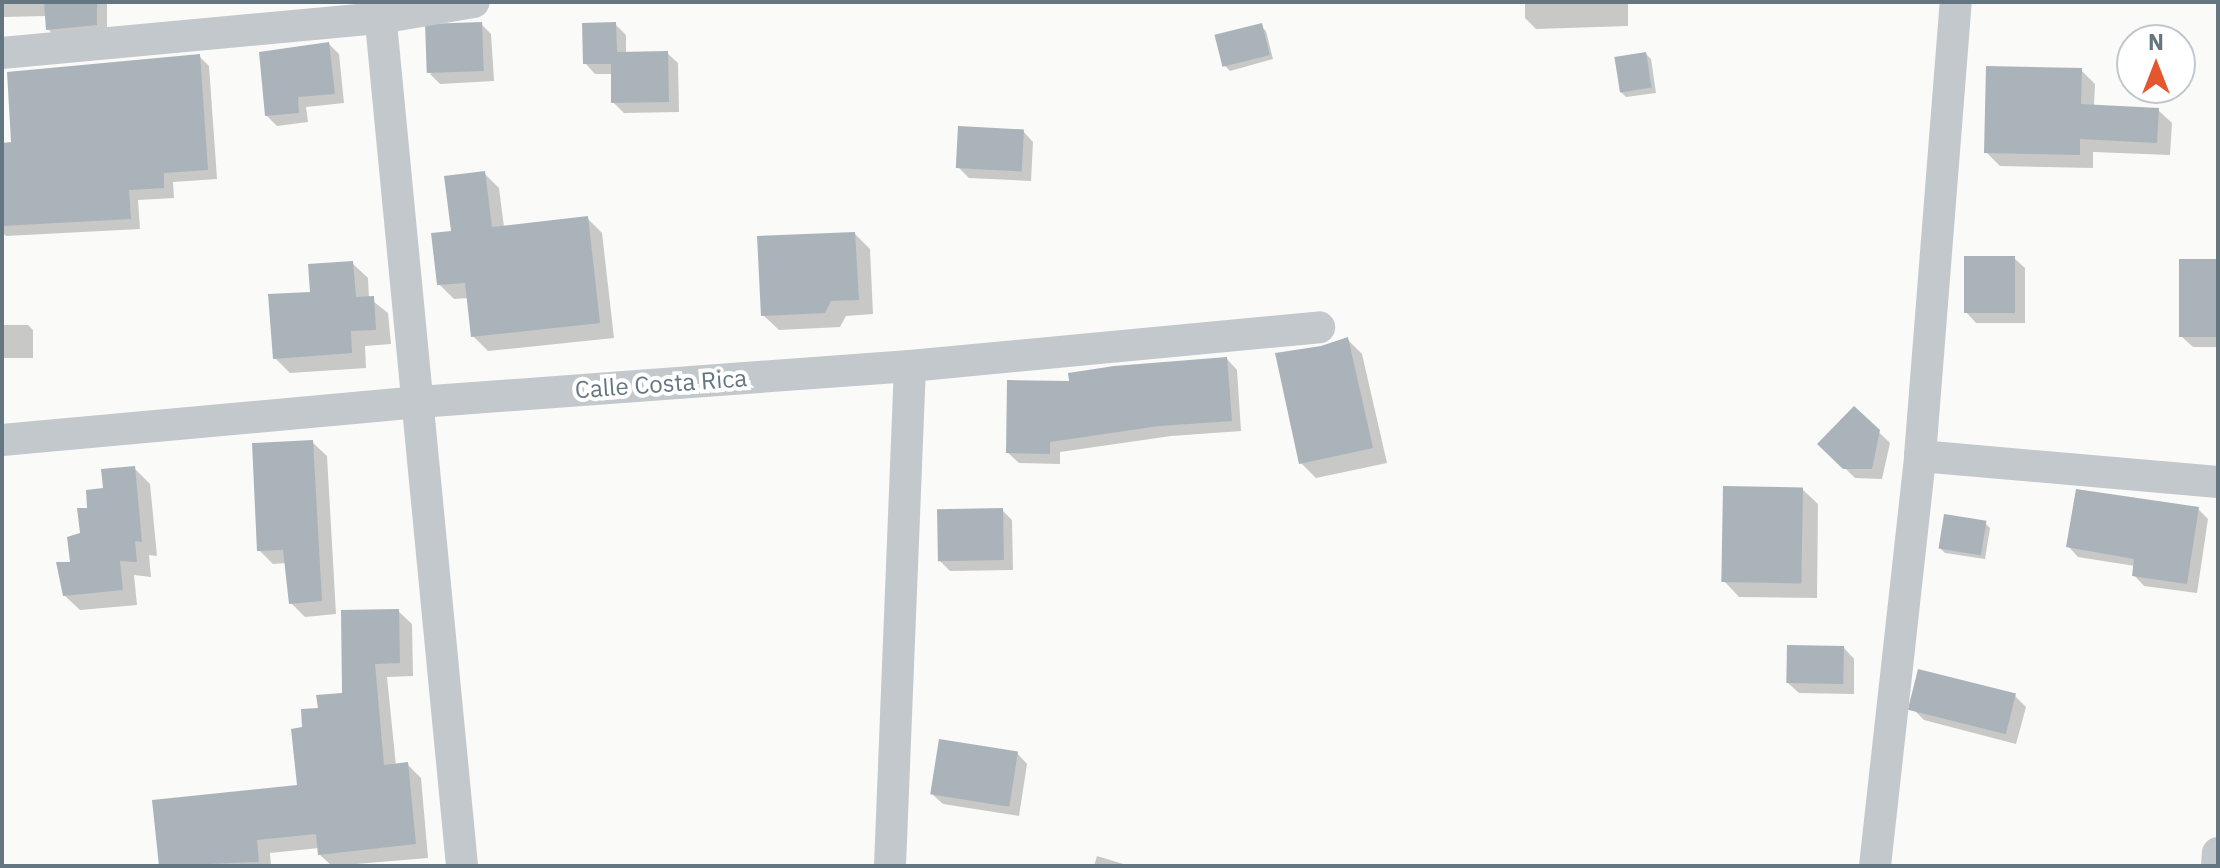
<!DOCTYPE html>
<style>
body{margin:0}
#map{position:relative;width:2220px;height:868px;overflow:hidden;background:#fafaf8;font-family:"IBM Plex Sans",sans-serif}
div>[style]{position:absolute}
.shadow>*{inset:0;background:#0003}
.building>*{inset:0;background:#aab3b9;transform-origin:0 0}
.minor>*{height:32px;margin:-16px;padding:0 16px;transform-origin:16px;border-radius:16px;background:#c3c8cc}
span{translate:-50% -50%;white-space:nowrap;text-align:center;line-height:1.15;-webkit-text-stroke:8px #fff;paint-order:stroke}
.street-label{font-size:24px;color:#657683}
.frame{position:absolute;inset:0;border:4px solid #657683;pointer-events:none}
.north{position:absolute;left:2116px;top:24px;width:80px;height:80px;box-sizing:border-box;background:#fff;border:2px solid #c1c8cd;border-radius:50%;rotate:0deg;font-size:22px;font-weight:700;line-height:32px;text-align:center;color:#657683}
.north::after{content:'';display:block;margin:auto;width:28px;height:36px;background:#e4572e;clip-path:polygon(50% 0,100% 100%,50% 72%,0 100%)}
</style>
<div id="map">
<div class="shadow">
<i style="clip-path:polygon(2px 2px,107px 2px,107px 35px,58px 40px,48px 29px,47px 16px,3px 17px)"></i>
<i style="clip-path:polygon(1525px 2px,1628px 2px,1628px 26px,1536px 29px,1525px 18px)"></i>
<i style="clip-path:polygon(481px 24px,491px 34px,494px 81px,440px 84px,430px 74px)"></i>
<i style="clip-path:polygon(615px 24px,626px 35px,626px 54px,667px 53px,678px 63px,679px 112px,624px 113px,613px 102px,613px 74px,595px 74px,585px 63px)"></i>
<i style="clip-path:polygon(1261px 26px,1266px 31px,1273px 59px,1230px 71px,1225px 66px)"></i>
<i style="clip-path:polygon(329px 44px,339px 54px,344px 103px,306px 107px,308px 122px,277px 126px,267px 116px)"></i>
<i style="clip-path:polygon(1646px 54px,1651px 59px,1656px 93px,1626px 97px,1621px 92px)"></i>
<i style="clip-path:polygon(199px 56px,209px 66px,217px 179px,173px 182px,174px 198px,138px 200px,140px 229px,6px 236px,2px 232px,2px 145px,13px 144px)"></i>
<i style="clip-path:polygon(2081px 70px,2095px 84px,2094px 107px,2158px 110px,2172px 123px,2170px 155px,2093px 152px,2093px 168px,2000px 166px,1986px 152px)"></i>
<i style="clip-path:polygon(1023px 131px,1033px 142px,1031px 181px,969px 178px,958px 167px)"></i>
<i style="clip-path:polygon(484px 173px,499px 188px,504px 227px,588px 219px,602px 233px,614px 338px,488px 351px,473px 336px,469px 298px,454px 299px,439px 284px,453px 233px)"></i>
<i style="clip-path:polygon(855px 234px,870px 249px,873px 314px,846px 316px,840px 327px,779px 330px,763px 315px)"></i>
<i style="clip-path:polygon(2014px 258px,2025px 268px,2025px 323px,1976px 323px,1966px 312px)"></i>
<i style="clip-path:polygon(2218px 261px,2218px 347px,2193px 347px,2182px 337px)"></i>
<i style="clip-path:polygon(352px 263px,368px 278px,369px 298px,388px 313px,391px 344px,365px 346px,366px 368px,290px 373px,275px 358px,312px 294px)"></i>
<i style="clip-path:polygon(2px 325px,28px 325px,33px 330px,33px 358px,2px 358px)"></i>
<i style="clip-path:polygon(1347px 339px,1362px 354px,1387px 463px,1316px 478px,1301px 463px,1321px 348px)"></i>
<i style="clip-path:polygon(1227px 359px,1237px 370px,1241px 431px,1171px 436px,1060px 452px,1060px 464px,1019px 463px,1008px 453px,1072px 383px)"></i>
<i style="clip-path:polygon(1854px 408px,1890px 443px,1882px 479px,1855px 478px,1820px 444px)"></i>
<i style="clip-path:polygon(312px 442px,327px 456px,336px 614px,305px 617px,291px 603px,286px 563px,273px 564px,259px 550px)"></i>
<i style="clip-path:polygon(134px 468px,150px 484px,157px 556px,149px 555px,151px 577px,134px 575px,137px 605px,80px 610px,64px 595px,90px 509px,105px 490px)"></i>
<i style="clip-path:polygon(1802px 489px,1818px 504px,1817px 598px,1739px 597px,1724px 581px)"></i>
<i style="clip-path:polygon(2198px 509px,2208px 519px,2197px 593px,2144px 586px,2134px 575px,2135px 566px,2078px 557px,2068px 546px)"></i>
<i style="clip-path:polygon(1002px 510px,1012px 520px,1013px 570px,950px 571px,940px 561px)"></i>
<i style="clip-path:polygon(1985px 523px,1990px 528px,1985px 559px,1945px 553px,1940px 548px)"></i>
<i style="clip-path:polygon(398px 611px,412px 624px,413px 676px,387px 677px,396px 766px,407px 764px,421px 778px,428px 858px,332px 866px,319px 854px,319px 848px,270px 853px,271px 866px,161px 866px,154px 802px,300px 787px,305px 729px,320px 709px,344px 695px)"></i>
<i style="clip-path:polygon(1844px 648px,1854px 659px,1854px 694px,1799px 693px,1788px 683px)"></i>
<i style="clip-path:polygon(2015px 696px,2026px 707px,2016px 744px,1924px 720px,1913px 709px)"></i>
<i style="clip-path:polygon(1017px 753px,1027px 764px,1019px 816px,943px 804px,932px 794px)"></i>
<i style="clip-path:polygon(1097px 856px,1130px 866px,1094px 866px)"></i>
</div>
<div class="building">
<i style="clip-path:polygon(44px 2px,97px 2px,97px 25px,46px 30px)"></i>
<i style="left:482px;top:22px;width:49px;height:57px;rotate:88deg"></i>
<i style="clip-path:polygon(616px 22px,617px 52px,668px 51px,669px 102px,611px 103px,611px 64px,583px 64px,582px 23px)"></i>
<i style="left:1262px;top:23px;width:33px;height:49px;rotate:76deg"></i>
<i style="clip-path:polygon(329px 42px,335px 94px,298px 97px,299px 113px,265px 116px,259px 52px)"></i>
<i style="left:1646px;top:52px;width:36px;height:32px;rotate:81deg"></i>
<i style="clip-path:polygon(200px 54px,208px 170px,164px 173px,164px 188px,129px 190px,131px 219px,2px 226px,2px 143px,11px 142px,7px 72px)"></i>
<i style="clip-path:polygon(1986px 66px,2082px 68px,2081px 104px,2159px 108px,2157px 143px,2080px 139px,2080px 155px,1984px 153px)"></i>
<i style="left:958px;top:126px;width:66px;height:42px;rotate:3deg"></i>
<i style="clip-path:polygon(485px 171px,492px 227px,588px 216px,600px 323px,471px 337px,465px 283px,437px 285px,431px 233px,451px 231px,444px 176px)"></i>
<i style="clip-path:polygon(855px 232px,859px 300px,831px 301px,825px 313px,761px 316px,757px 236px)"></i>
<i style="left:1964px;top:256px;width:51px;height:57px"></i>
<i style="left:2218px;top:259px;width:78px;height:39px;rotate:90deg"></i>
<i style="clip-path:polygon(353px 261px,356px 297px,374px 296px,376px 330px,351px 331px,352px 353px,273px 359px,268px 294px,310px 292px,308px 264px)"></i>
<i style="clip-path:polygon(1348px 337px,1373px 448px,1299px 464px,1275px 353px,1321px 346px)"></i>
<i style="clip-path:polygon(1227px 357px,1232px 421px,1159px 426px,1050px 442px,1050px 454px,1006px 453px,1007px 380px,1069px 381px,1068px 373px,1114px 366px)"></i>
<i style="clip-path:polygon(1854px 406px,1880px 430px,1872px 469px,1843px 469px,1817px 444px)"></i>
<i style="clip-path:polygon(313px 440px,322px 601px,289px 604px,283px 550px,257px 551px,252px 443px)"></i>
<i style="clip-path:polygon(135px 466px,142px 542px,135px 541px,137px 562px,120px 561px,123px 590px,63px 596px,56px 562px,70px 562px,67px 537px,80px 533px,77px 508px,87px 508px,86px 490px,103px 488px,101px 469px)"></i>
<i style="left:1723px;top:486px;width:80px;height:96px;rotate:1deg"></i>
<i style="clip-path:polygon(2076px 489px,2199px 507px,2187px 584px,2132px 576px,2134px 559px,2066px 547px)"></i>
<i style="left:1003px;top:508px;width:52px;height:66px;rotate:89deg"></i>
<i style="left:1944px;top:514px;width:43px;height:35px;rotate:9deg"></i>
<i style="clip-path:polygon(399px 609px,400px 663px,375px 664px,384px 765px,408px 762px,416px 844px,318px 855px,316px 834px,257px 840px,259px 862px,159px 866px,152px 800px,297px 785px,291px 729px,302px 727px,301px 709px,318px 708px,316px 695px,342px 693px,341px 610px)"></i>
<i style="left:1787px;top:645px;width:57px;height:38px;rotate:1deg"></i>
<i style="left:1918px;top:669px;width:101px;height:42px;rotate:14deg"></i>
<i style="left:939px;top:739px;width:80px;height:56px;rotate:9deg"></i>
</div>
<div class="minor">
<i style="left:379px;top:2px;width:868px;rotate:84.51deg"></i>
<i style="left:2px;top:53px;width:380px;rotate:-5.3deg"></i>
<i style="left:380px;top:18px;width:95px;rotate:-9.7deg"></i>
<i style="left:2px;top:440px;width:419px;rotate:-5.2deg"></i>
<i style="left:419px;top:402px;width:492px;rotate:-4.2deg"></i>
<i style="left:910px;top:366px;width:411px;rotate:-5.4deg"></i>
<i style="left:1920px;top:456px;width:299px;rotate:5deg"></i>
<i style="left:890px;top:866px;width:500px;rotate:-87.71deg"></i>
<i style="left:1875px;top:866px;width:412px;rotate:-83.7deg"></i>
<i style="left:1920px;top:456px;width:455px;rotate:-85.5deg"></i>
<i style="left:2217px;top:866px;width:13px;rotate:-86deg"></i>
</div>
<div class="street-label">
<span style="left:661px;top:384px;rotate:-4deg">Calle Costa Rica</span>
</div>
<div class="frame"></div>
<div class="north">N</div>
</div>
